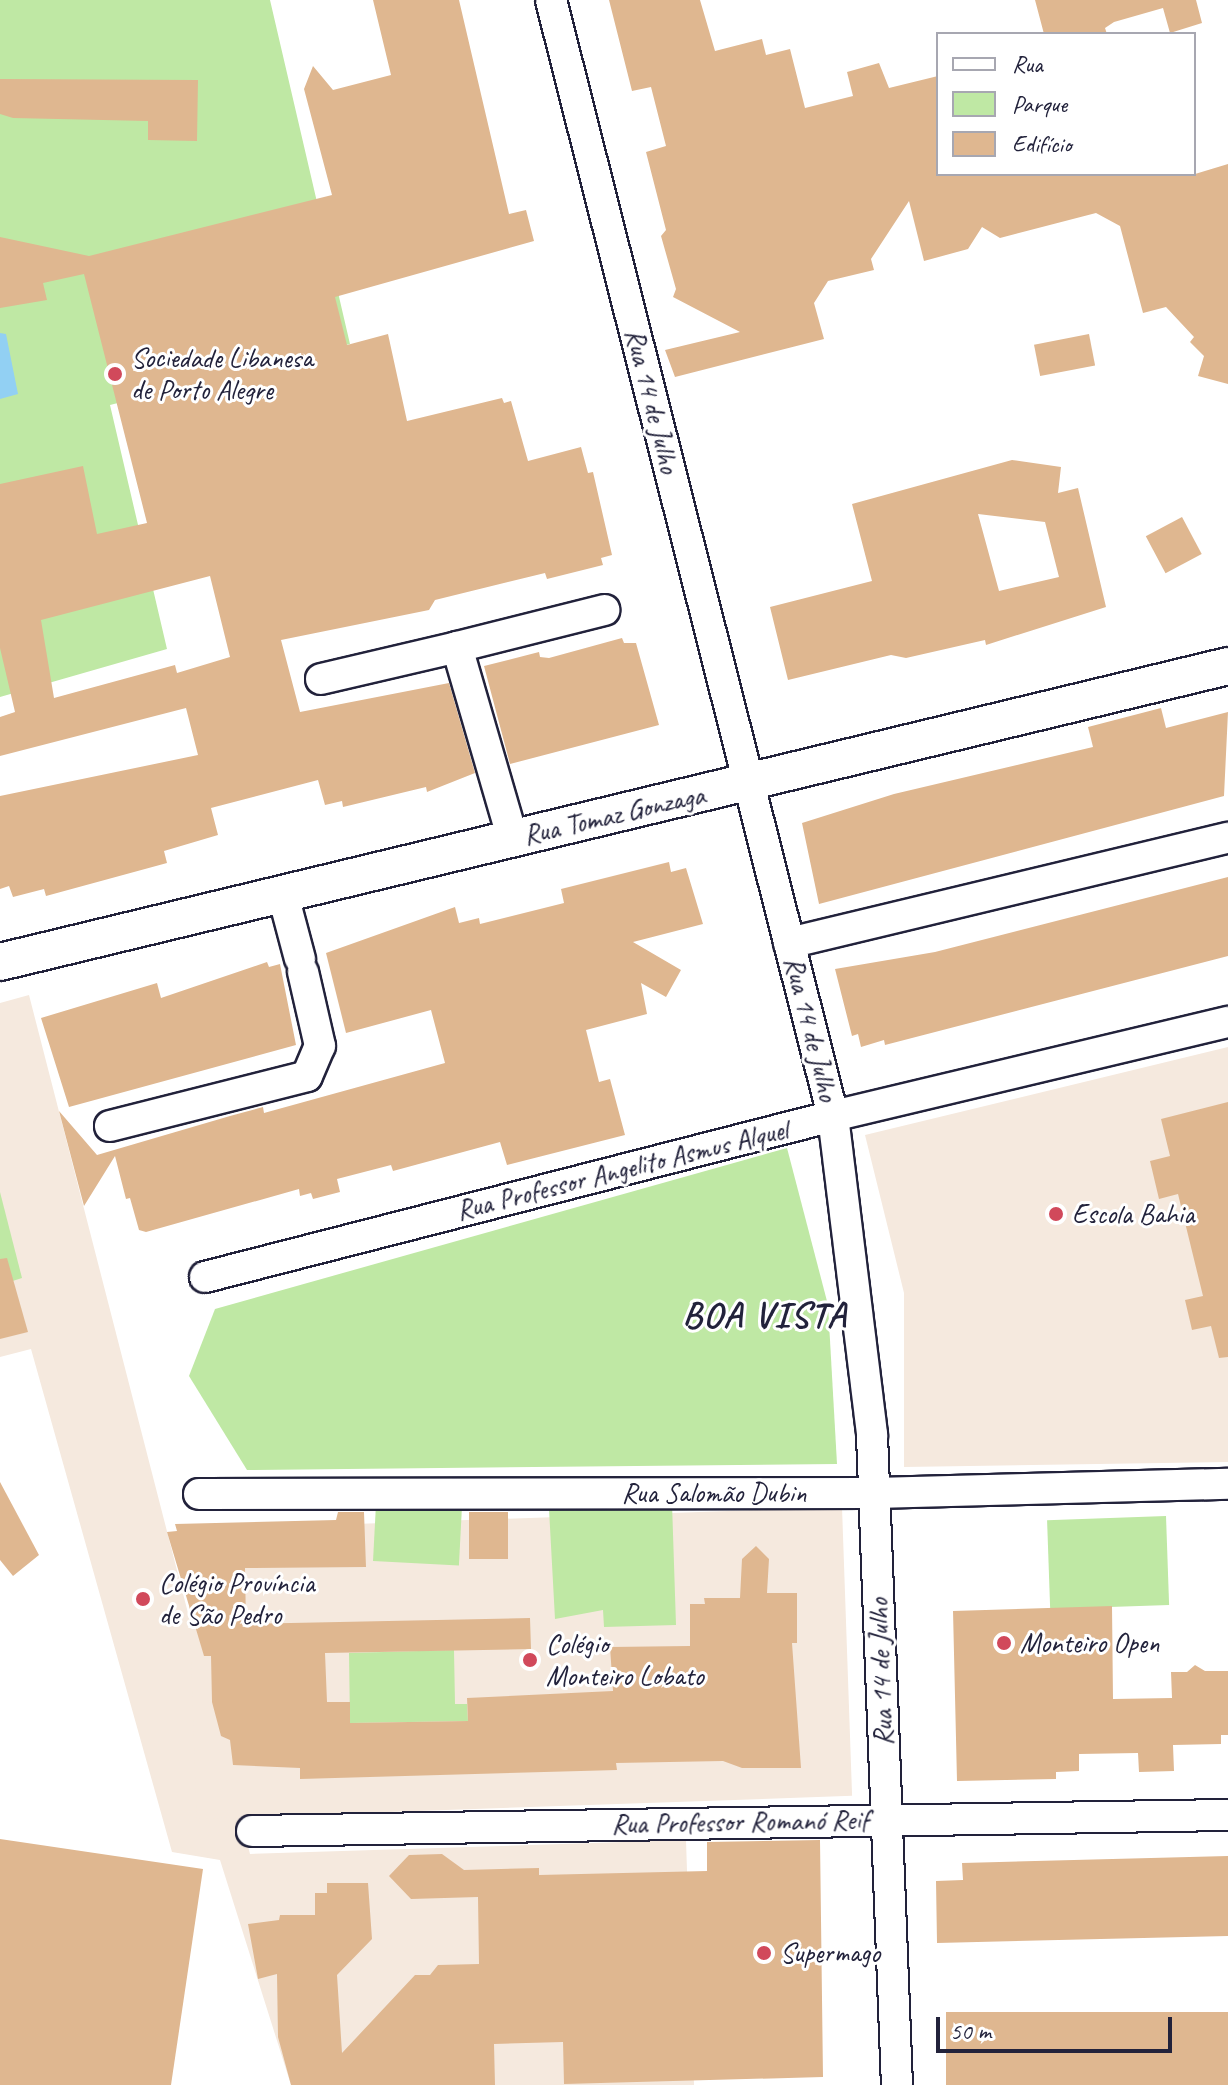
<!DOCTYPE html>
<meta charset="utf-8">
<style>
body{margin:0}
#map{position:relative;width:1228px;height:2085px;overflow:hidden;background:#fff;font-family:Caveat,sans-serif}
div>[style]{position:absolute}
.built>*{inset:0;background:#f5e9de;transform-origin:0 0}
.green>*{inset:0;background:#bfe8a4;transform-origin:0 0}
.water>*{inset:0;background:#92d0f3}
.building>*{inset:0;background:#dfb790;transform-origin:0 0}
.roads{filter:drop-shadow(2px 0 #22223b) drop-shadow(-2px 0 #22223b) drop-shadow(0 2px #22223b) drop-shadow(0 -2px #22223b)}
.minor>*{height:30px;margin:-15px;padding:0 15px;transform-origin:15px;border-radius:15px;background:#fff}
.tertiary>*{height:36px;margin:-18px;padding:0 18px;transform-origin:18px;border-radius:18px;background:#fff}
.dots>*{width:22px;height:22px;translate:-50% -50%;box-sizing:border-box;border:4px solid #fff;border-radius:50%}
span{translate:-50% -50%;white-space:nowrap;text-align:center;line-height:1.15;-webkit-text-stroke:6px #fff;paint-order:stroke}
.poi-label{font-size:28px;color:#22223b}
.left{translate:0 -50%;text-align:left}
.street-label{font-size:28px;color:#22223b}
.district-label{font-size:36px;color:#22223b;font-weight:700;letter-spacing:2px}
.legend{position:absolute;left:936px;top:32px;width:260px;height:144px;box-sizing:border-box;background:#fff;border:2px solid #a7a7b1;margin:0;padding:10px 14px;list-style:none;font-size:24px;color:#22223b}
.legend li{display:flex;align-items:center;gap:16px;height:40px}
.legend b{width:40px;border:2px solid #a7a7b1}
.scale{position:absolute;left:936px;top:2017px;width:236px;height:36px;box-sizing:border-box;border:4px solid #22223b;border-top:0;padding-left:10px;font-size:24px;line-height:28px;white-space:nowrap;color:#22223b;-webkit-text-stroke:6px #fff;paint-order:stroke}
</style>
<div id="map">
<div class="built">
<i style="clip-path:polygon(29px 995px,250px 1854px,686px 1840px,694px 2085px,291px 2085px,220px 1860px,172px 1852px,31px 1349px,0 1357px,0 1003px)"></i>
<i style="clip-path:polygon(1228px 1047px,1228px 1462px,904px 1467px,904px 1293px,865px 1135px)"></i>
<i style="left:842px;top:1507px;width:289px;height:656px;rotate:88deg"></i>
</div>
<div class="green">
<i style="clip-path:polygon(0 0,270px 0,350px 344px,110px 405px,167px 649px,0 697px)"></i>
<i style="clip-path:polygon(787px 1148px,828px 1305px,837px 1464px,247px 1470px,189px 1376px,215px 1309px)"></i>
<i style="clip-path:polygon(0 1192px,22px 1278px,0 1285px)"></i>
<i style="clip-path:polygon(672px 1503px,676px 1625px,604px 1627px,603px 1610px,555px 1619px,549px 1509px)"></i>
<i style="left:376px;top:1504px;width:86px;height:57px;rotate:3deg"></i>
<i style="left:1166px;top:1516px;width:89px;height:119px;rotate:88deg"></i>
<i style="clip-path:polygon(454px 1650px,455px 1704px,467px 1704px,468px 1721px,350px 1723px,349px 1653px)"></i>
</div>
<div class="water">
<i style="clip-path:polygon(0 333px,6px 334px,18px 394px,0 399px)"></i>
</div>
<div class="building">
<i style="clip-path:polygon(evenodd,373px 0,459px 0,509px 214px,526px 210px,534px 241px,335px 297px,347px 345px,388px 334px,407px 421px,502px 398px,504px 403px,511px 401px,528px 461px,581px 447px,588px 473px,593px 472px,612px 555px,601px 558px,603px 565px,547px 579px,545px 573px,435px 600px,429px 610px,281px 640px,300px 712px,449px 683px,475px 773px,427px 792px,426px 787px,343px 807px,342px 801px,325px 805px,318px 780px,211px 808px,218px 835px,164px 851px,167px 863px,46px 896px,44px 889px,13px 897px,9px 886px,0 889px,0 796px,198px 755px,186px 708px,0 756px,0 717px,15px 712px,0 648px,0 484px,83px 466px,97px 534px,147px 523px,84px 274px,43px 283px,47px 300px,0 308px,0 237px,89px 256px,332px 195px,304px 89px,313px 66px,333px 90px,391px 75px,373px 0,210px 576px,230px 657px,177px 673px,175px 665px,54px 698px,41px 620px,210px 576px)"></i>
<i style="clip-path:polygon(609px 0,700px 0,715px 51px,762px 39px,766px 55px,790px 49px,805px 108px,853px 96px,847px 72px,879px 63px,889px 88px,938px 76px,938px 174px,1195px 174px,1228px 164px,1228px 384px,1198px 376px,1204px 356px,1190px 342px,1194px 337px,1166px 307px,1143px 313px,1120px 226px,1096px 213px,1000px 238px,982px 227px,968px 249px,924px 261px,909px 201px,871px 259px,874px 270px,828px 281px,814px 303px,824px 339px,675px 377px,665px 350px,740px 332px,673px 297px,676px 289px,661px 236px,666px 230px,646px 152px,666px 146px,651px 87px,632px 91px)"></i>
<i style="clip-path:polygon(1035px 0,1196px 0,1202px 23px,1170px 33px,1163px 8px,1114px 22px,1105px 28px,1107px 34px,1044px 34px)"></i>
<i style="clip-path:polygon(0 79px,198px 80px,197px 141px,148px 140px,148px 121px,13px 118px,0 114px)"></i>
<i style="left:1089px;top:334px;width:32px;height:56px;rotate:79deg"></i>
<i style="clip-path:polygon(evenodd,1012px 460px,1061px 467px,1058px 493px,1078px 488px,1106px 607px,986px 645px,985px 640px,906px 658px,891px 655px,788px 680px,770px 607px,872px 581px,852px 504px,1012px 460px,978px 514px,1045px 522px,1059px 577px,999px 591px,978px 514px)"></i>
<i style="left:1182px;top:517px;width:42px;height:41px;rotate:62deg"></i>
<i style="clip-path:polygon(622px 638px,624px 643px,636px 643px,659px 725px,510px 764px,484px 666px,539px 652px,540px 657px,549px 658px)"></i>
<i style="clip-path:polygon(1161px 708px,1166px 728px,1228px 712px,1224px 796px,819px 904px,802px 823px,894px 794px,1093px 747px,1088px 727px)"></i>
<i style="clip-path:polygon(669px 862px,671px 872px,686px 868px,703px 924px,633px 942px,681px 970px,666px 997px,641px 983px,647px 1014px,586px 1030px,599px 1082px,610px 1079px,625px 1135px,507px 1165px,500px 1142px,393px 1171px,391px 1165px,337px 1179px,340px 1192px,313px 1199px,311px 1193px,300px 1196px,299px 1189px,146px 1232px,139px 1230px,130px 1198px,126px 1199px,115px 1156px,84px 1206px,59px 1111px,97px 1155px,230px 1116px,263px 1107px,264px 1113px,445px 1063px,431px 1010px,346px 1033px,326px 953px,455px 907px,459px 923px,479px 918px,480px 924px,564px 903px,561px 889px)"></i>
<i style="clip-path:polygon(1228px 877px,1228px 956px,885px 1045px,884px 1040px,861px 1047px,858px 1034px,852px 1036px,835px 969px,935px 952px)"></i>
<i style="clip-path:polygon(267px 962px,269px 967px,280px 964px,296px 1045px,69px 1107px,41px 1018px,157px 983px,161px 998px)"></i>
<i style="clip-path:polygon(1228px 1102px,1228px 1357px,1219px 1358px,1211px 1326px,1192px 1330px,1185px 1300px,1203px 1296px,1178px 1194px,1159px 1199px,1150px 1161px,1170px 1156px,1161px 1119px)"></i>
<i style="clip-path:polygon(7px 1258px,28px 1332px,0 1339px,0 1259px)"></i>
<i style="clip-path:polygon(0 1482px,39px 1555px,13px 1576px,0 1560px)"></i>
<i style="clip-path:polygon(338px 1512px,364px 1512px,366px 1567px,245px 1568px,246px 1624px,530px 1618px,531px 1649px,325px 1653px,327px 1702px,350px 1702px,350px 1723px,468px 1721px,467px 1698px,613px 1691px,610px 1647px,690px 1646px,690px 1604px,705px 1604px,704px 1598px,740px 1598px,742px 1559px,756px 1546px,769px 1559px,767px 1593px,797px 1593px,797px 1643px,792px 1643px,801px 1768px,742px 1768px,723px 1761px,616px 1763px,617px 1770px,300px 1779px,300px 1768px,233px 1765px,230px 1740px,221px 1736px,212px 1702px,211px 1656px,204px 1656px,167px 1532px,177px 1531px,175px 1524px,336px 1520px)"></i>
<i style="left:469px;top:1512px;width:39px;height:47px"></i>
<i style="clip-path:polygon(1112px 1606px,1113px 1699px,1172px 1698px,1171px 1672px,1187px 1672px,1195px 1665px,1205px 1671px,1228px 1671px,1228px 1735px,1221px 1735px,1221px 1744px,1173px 1745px,1174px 1771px,1139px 1772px,1138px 1753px,1079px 1754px,1079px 1771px,1056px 1772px,1056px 1779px,957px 1781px,953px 1611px)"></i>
<i style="clip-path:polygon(0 1839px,203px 1869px,171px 2085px,0 2085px)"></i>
<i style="clip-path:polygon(820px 1840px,823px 2077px,564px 2084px,563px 2042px,494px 2044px,495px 2085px,291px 2085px,278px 2037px,277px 1974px,258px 1979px,248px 1924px,279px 1920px,280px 1915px,315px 1915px,315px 1893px,327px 1893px,327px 1883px,368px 1883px,372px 1939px,337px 1975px,342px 2053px,415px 1975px,430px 1975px,438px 1965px,479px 1964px,478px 1897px,411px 1899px,389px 1876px,409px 1855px,442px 1854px,464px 1870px,539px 1868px,539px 1875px,707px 1871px,707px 1842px)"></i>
<i style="clip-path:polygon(1228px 1856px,1228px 1936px,937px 1943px,936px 1881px,963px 1880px,962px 1863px)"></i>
<i style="left:1228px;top:2012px;width:73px;height:282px;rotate:90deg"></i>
</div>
<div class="roads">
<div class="minor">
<i style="left:551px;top:0;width:1151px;rotate:75.82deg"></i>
<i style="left:833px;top:1116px;width:321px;rotate:83deg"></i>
<i style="left:872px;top:1435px;width:650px;rotate:87.8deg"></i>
<i style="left:457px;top:647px;width:152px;rotate:-14.1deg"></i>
<i style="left:321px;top:679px;width:140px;rotate:-13.2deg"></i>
<i style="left:457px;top:647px;width:201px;rotate:73.8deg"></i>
<i style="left:283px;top:895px;width:66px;rotate:75.1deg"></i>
<i style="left:789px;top:943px;width:451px;rotate:-13.5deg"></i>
<i style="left:110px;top:1126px;width:203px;rotate:-14.2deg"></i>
<i style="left:307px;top:1076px;width:33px;rotate:-67deg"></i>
<i style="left:320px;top:1046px;width:76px;rotate:-102.9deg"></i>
<i style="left:205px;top:1277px;width:648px;rotate:-14.38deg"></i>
<i style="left:833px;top:1116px;width:406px;rotate:-13.4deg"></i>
<i style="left:199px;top:1494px;width:676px;rotate:-0.08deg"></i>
<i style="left:875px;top:1493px;width:353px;rotate:-1.5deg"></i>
<i style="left:252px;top:1831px;width:976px;rotate:-0.94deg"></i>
</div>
<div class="tertiary">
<i style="left:0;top:962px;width:1263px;rotate:-13.55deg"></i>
</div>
</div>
<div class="dots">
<i style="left:115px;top:374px;background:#d1495b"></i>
<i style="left:1056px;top:1214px;background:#d1495b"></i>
<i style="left:143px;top:1599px;background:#d1495b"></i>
<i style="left:1004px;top:1643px;background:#d1495b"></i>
<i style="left:530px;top:1660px;background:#d1495b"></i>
<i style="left:764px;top:1953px;background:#d1495b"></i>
</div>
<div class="poi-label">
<span class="left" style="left:131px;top:374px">Sociedade Libanesa<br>de Porto Alegre</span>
<span class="left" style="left:1072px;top:1214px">Escola Bahia</span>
<span class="left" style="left:159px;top:1599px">Colégio Província<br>de São Pedro</span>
<span class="left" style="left:1020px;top:1643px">Monteiro Open</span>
<span class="left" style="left:546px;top:1660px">Colégio<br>Monteiro Lobato</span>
<span class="left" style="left:780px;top:1953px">Supermago</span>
</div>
<div class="street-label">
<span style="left:652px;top:401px;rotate:76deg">Rua 14 de Julho</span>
<span style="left:614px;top:815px;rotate:-13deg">Rua Tomaz Gonzaga</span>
<span style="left:811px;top:1029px;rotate:76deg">Rua 14 de Julho</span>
<span style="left:622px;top:1170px;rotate:-14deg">Rua Professor Angelito Asmus Alquel</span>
<span style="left:714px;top:1493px">Rua Salomão Dubin</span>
<span style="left:881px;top:1672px;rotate:-92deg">Rua 14 de Julho</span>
<span style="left:740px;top:1822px;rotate:-1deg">Rua Professor Romanó Reif</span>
</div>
<div class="district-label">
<span style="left:765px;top:1316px">BOA VISTA</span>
</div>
<ul class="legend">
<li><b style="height:10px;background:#fff"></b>Rua</li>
<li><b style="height:22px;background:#bfe8a4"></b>Parque</li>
<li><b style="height:22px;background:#dfb790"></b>Edifício</li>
</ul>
<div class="scale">50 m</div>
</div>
